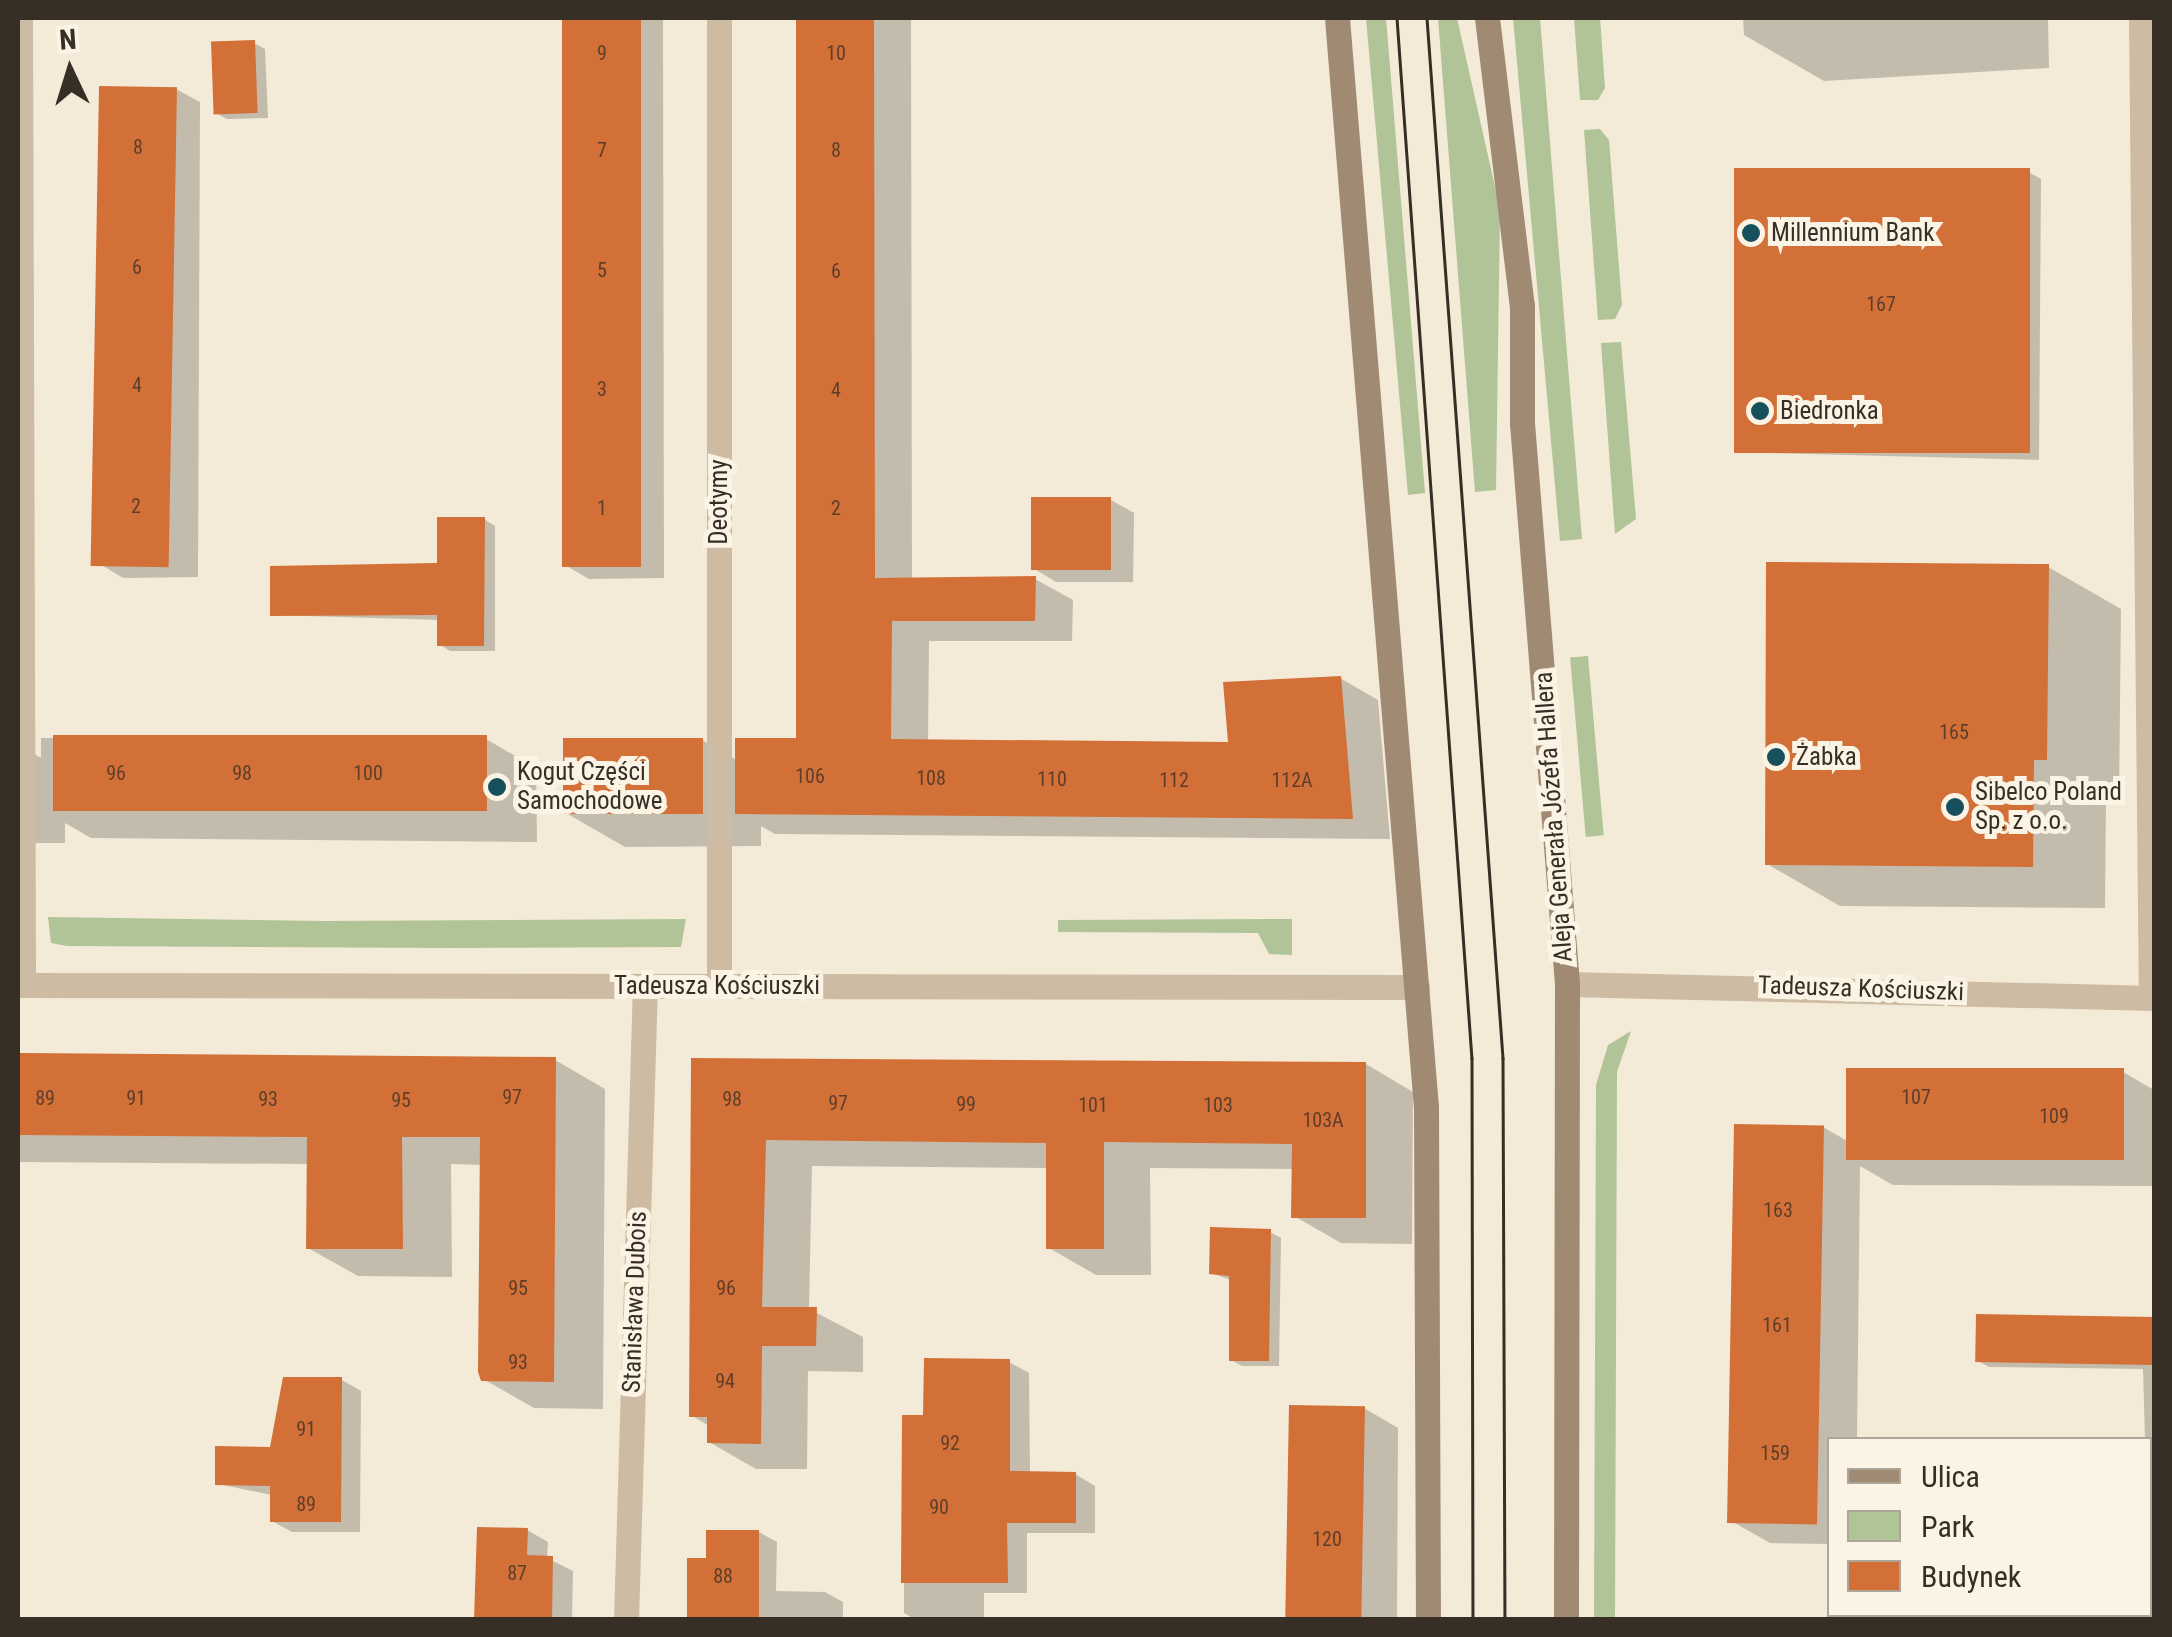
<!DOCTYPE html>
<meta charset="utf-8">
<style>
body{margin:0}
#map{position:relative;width:2172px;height:1637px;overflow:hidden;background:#f4ead8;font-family:"Roboto Condensed",sans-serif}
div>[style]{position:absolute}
.green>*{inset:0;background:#b0c497;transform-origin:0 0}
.shadow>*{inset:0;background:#0003;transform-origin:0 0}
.building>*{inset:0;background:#d37037;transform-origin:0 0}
.minor>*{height:25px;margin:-12.5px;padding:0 12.5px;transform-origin:12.5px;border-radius:12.5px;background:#cdbba3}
.tertiary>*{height:25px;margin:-12.5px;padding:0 12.5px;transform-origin:12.5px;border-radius:12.5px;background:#cdbba3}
.secondary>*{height:25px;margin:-12.5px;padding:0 12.5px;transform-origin:12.5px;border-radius:12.5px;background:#a18a74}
.tram>*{height:2.5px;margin:-1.25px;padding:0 1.25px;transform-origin:1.25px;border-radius:1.25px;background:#372e26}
.dots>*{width:28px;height:28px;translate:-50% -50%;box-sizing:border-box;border:5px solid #fbf4e5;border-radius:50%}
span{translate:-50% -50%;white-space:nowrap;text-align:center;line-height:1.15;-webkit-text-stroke:10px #fbf4e5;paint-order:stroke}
.number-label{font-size:20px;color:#5e3e2a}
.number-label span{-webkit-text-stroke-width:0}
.poi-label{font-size:25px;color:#372e26}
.left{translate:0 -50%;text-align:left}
.street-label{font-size:25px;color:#372e26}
.frame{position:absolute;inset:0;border:20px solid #372e26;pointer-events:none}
.legend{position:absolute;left:1827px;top:1437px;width:325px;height:180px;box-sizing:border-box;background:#fbf4e5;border:2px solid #ada599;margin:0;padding:12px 18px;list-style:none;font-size:30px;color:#372e26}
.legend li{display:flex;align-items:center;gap:20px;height:50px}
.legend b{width:50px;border:2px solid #ada599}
.north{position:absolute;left:20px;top:20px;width:100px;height:100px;-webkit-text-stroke:8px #fbf4e5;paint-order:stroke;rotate:356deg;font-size:28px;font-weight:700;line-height:40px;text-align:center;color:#372e26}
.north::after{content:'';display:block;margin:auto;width:35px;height:45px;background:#372e26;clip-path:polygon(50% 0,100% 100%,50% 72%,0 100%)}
</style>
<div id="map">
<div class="green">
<i style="clip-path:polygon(1366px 18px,1386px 18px,1425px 493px,1408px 495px)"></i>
<i style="clip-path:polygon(1438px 18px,1457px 18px,1500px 209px,1496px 490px,1475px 492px)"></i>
<i style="clip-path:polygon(1513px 18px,1540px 18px,1582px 539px,1560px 541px)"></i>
<i style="clip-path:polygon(1574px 18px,1600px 18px,1605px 88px,1598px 100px,1580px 100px)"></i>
<i style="clip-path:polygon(1600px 129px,1609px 140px,1622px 305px,1615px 319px,1598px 320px,1584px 130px)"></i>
<i style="clip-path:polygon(1621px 342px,1636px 519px,1615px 534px,1601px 343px)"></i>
<i style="left:1588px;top:656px;width:180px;height:18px;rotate:85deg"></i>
<i style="clip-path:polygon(48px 917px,324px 921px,686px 919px,681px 947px,451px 948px,67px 946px,51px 943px)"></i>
<i style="clip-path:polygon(1292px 919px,1292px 955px,1269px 954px,1258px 933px,1058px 932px,1058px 920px)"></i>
<i style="clip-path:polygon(1631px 1031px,1617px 1072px,1615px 1619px,1594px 1619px,1596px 1085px,1608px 1045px)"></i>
</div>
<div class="shadow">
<i style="clip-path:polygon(565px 18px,663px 18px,664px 578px,589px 579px,565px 565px)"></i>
<i style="clip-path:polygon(798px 18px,911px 18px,912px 580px,1035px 579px,1073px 600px,1072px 641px,929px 641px,928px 742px,1230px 744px,1340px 678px,1378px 700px,1390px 839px,775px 834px,761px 826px,761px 846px,625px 847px,566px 813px,702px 740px,738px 761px,798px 741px)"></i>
<i style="clip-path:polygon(1743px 18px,2048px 18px,2049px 68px,1824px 81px,1744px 35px)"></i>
<i style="clip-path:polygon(254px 43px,265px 49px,268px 118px,227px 119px,216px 113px)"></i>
<i style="clip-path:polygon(176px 89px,200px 102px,198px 577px,123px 578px,100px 564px)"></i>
<i style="clip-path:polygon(2030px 173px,2041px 179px,2039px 460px,1735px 452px)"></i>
<i style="clip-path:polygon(1111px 500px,1134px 513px,1133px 582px,1056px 582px,1033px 568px)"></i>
<i style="clip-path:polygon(484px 519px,495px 526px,495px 651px,450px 651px,439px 644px,440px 620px,272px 615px,440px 565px)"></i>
<i style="clip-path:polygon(2048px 567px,2121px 609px,2119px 800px,2106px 800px,2105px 908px,1840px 906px,1767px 864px)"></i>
<i style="clip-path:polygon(41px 738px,486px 739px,536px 768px,537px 842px,91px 838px,65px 823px,65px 843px,18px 843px,18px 745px,41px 758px)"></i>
<i style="clip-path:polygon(18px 1056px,555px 1060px,605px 1089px,603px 1409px,534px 1408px,483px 1379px,483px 1165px,451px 1164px,452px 1277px,358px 1276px,308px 1248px,310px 1164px,18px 1162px,18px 1184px)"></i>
<i style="clip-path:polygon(694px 1061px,1366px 1064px,1413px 1092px,1412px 1244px,1341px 1243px,1294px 1216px,1294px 1169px,1150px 1168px,1151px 1275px,1096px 1275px,1049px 1248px,1049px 1168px,812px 1166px,809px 1309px,863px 1337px,863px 1372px,808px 1371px,807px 1469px,756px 1469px,709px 1442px,709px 1426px,691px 1415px)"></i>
<i style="clip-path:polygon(2123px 1072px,2154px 1090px,2154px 1186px,1893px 1185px,1860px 1166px,1857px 1440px,1830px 1440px,1830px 1544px,1770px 1543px,1733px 1522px,1823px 1127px,1849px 1142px)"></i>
<i style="clip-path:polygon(1270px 1232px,1281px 1238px,1279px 1366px,1242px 1366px,1231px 1360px,1231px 1280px,1211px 1273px)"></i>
<i style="clip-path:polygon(1979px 1316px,2154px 1319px,2154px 1620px,2142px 1620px,2150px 1614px,2143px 1369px,1989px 1367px,1978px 1361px)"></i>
<i style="clip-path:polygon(1009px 1362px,1029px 1373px,1030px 1474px,1075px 1474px,1095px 1486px,1095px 1533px,1027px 1533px,1027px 1593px,984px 1593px,984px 1620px,916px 1620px,904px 1613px,904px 1417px,925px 1417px)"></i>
<i style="clip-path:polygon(342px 1380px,361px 1391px,360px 1532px,292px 1532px,272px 1521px,272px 1495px,218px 1484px,272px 1449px)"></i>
<i style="clip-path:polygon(1364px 1408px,1398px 1428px,1397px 1620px,1290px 1620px)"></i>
<i style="clip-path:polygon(527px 1530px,548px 1542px,547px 1558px,573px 1571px,572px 1620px,480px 1620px)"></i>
<i style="clip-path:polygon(759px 1532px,777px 1542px,776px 1591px,825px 1592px,843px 1602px,843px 1620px,690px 1620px,708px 1560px)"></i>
<i style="left:1907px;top:1614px;width:131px;height:6px"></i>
</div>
<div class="building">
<i style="left:562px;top:18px;width:79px;height:549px"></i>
<i style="clip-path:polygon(796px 18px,874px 18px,875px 578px,1036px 576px,1035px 621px,892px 621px,891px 739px,1228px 742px,1223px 682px,1341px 676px,1353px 819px,735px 814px,735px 738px,796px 738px)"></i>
<i style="left:255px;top:40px;width:73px;height:44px;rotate:88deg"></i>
<i style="left:99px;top:86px;width:78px;height:480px;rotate:1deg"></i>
<i style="left:1734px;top:168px;width:296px;height:285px"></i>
<i style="left:1031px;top:497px;width:80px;height:73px"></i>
<i style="clip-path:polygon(437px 517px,485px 517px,484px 646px,437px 646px,437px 615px,270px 616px,270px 566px,437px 563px)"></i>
<i style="clip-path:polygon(1766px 562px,2049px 564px,2047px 760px,2034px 760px,2033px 867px,1765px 865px)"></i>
<i style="left:53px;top:735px;width:434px;height:76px"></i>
<i style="left:563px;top:738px;width:140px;height:76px"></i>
<i style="clip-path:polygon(20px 1053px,556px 1057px,554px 1382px,481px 1381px,478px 1372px,480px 1137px,402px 1137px,403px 1249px,306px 1249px,307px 1137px,18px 1135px)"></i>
<i style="clip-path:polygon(691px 1058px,1366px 1062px,1366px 1218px,1291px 1218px,1292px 1144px,1104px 1142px,1104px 1249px,1046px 1249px,1046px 1143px,766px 1140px,762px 1307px,817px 1307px,816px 1346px,762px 1346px,761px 1444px,707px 1443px,707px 1417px,689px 1417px)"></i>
<i style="left:1846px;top:1068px;width:278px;height:92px"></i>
<i style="left:1734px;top:1124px;width:90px;height:399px;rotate:1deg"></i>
<i style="clip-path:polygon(1210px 1227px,1271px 1229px,1269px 1361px,1229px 1361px,1229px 1276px,1209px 1274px)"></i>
<i style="left:1976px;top:1314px;width:178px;height:48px;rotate:1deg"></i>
<i style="clip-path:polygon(924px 1358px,1010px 1359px,1010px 1471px,1076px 1472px,1076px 1523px,1007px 1523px,1008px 1583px,901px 1583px,902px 1415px,923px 1415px)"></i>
<i style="clip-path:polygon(283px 1377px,342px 1377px,341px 1522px,270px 1522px,270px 1486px,215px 1485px,215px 1446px,270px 1447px)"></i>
<i style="left:1289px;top:1405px;width:76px;height:215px;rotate:1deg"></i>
<i style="clip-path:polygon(477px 1527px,528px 1528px,527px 1555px,553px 1556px,552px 1620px,474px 1620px)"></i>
<i style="clip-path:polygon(706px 1530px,759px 1530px,759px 1620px,687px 1620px,687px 1558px,706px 1558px)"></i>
</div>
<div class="minor">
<i style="left:20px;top:18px;width:967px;rotate:89.82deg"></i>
<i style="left:719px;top:18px;width:968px;rotate:90deg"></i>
<i style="left:2141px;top:18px;width:980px;rotate:89.42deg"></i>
<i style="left:1567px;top:984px;width:587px;rotate:1.37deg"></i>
<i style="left:626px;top:1620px;width:635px;rotate:-88.29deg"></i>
</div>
<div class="tertiary">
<i style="left:18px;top:985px;width:1399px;rotate:0.08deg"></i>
</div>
<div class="secondary">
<i style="left:1337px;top:18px;width:1093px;rotate:85.33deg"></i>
<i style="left:1426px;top:1107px;width:513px;rotate:89.78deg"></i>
<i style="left:1487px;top:18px;width:290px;rotate:83.1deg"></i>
<i style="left:1522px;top:306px;width:117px;rotate:90deg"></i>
<i style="left:1522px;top:423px;width:563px;rotate:85.41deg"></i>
<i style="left:1567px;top:984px;width:636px;rotate:90.09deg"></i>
</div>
<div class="tram">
<i style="left:1397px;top:18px;width:1043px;rotate:85.88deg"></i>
<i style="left:1472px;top:1058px;width:562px;rotate:89.9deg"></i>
<i style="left:1427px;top:18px;width:1043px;rotate:85.82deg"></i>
<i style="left:1503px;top:1058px;width:562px;rotate:89.8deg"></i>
</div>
<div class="dots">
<i style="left:1751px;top:233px;background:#17505d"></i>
<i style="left:1760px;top:411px;background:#17505d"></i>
<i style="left:1776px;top:757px;background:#17505d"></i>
<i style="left:497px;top:787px;background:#17505d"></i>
<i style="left:1955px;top:807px;background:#17505d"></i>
</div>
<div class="number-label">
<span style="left:602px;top:53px">9</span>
<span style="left:836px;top:53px">10</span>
<span style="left:138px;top:147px">8</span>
<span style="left:602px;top:150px">7</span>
<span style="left:836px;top:150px">8</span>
<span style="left:137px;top:267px">6</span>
<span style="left:602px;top:270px">5</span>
<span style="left:836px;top:271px">6</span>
<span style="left:1881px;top:304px">167</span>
<span style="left:137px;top:385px">4</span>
<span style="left:602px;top:389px">3</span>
<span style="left:836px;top:390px">4</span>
<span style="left:136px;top:506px">2</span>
<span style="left:602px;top:508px">1</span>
<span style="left:836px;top:508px">2</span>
<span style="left:1954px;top:732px">165</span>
<span style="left:116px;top:773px">96</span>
<span style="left:242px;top:773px">98</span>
<span style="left:368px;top:773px">100</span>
<span style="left:810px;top:776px">106</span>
<span style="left:931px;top:778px">108</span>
<span style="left:1052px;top:779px">110</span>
<span style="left:1174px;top:780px">112</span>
<span style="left:1292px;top:780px">112A</span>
<span style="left:512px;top:1097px">97</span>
<span style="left:1916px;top:1097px">107</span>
<span style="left:45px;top:1098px">89</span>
<span style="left:136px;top:1098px">91</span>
<span style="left:268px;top:1099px">93</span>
<span style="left:732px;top:1099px">98</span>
<span style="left:401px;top:1100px">95</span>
<span style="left:838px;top:1103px">97</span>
<span style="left:966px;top:1104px">99</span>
<span style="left:1093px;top:1105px">101</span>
<span style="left:1218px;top:1105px">103</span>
<span style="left:2054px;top:1116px">109</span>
<span style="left:1323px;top:1120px">103A</span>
<span style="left:1778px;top:1210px">163</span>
<span style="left:518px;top:1288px">95</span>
<span style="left:726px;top:1288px">96</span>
<span style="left:1777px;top:1325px">161</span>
<span style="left:518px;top:1362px">93</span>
<span style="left:725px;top:1381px">94</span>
<span style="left:306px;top:1429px">91</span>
<span style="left:950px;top:1443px">92</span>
<span style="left:1775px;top:1453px">159</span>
<span style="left:306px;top:1504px">89</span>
<span style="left:939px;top:1507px">90</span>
<span style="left:1327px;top:1539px">120</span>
<span style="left:517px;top:1573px">87</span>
<span style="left:723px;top:1576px">88</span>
</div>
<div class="poi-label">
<span class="left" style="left:1771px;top:233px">Millennium Bank</span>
<span class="left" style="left:1780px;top:411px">Biedronka</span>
<span class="left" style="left:1796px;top:757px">Żabka</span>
<span class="left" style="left:517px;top:787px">Kogut Części<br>Samochodowe</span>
<span class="left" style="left:1975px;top:807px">Sibelco Poland<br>Sp. z o.o.</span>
</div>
<div class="street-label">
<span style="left:719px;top:502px;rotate:-90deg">Deotymy</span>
<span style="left:1554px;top:817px;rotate:-94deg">Aleja Generała Józefa Hallera</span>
<span style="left:717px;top:986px">Tadeusza Kościuszki</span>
<span style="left:1861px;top:989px;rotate:2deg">Tadeusza Kościuszki</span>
<span style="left:635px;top:1302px;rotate:-88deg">Stanisława Dubois</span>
</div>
<div class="frame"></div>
<ul class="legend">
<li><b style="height:12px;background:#a18a74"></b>Ulica</li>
<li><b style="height:28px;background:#b0c497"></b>Park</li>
<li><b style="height:28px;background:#d37037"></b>Budynek</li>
</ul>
<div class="north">N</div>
</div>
